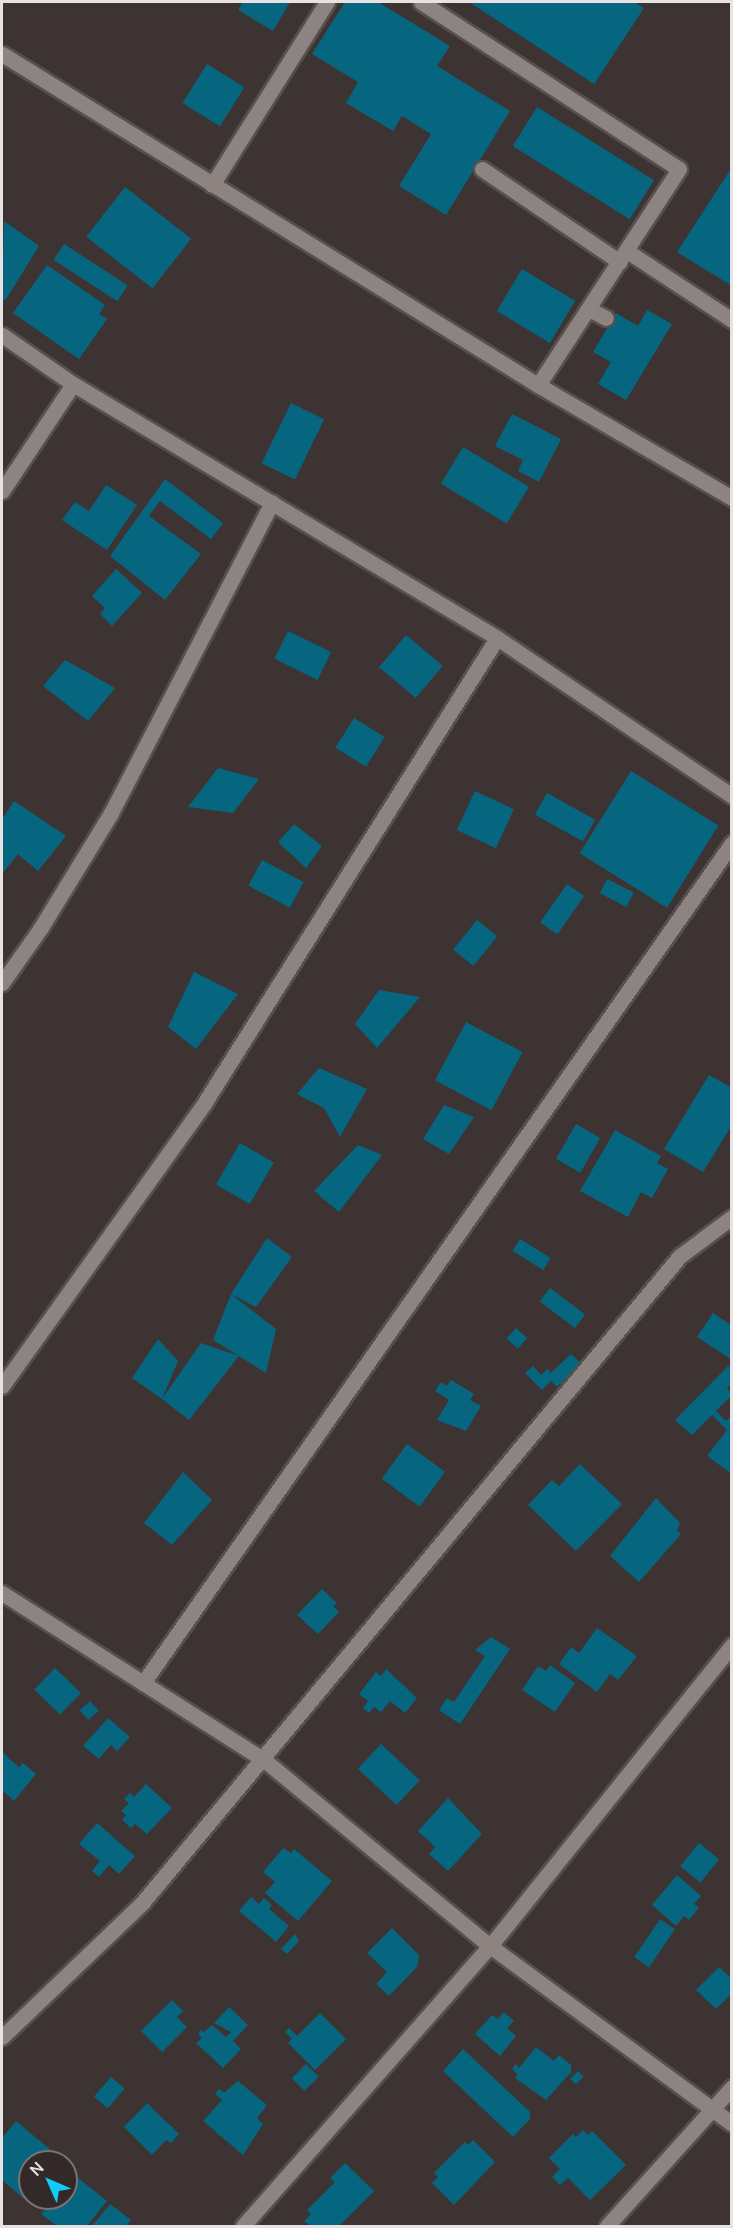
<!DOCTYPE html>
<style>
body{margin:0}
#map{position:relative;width:733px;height:2228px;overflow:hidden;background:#3c3332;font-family:Manrope,sans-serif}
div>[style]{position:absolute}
.building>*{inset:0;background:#066680;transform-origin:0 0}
.roads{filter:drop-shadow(2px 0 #564f4e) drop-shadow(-2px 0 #564f4e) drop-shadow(0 2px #564f4e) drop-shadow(0 -2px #564f4e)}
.pedestrian>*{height:15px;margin:-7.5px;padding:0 7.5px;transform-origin:7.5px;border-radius:7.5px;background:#8d8381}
.minor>*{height:15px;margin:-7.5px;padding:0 7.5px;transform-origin:7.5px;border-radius:7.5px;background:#8d8381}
span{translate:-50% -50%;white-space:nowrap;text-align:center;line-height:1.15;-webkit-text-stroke:4.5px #322928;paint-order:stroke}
.frame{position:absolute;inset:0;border:3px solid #e8e3e2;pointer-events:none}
.north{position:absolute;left:18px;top:2150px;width:60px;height:60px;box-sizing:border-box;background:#322928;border:2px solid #7b7372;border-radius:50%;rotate:315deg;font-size:16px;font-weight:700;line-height:24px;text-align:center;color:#e8e3e2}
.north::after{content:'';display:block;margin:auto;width:21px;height:27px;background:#13cafb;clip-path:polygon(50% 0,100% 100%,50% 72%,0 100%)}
</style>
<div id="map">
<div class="building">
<i style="clip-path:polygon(243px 2px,290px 2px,273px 31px,238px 10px)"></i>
<i style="clip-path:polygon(345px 2px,378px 2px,450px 46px,437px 66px,510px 111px,446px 215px,399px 186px,431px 134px,402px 116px,393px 131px,346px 103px,358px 82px,312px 54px)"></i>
<i style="clip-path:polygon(469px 2px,634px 2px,644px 8px,594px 84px)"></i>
<i style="left:207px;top:64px;width:44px;height:46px;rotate:32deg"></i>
<i style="left:537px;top:107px;width:138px;height:46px;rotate:32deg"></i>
<i style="clip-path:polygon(732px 167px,732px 286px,677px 252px)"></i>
<i style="left:125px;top:187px;width:84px;height:63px;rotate:38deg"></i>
<i style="clip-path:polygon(4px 221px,39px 246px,5px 301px,2px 298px)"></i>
<i style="left:64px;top:244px;width:76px;height:19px;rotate:33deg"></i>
<i style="clip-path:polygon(47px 265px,105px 305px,99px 314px,107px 319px,79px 359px,13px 313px)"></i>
<i style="left:522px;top:269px;width:62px;height:49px;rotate:31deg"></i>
<i style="clip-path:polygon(647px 310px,672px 324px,626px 400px,598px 384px,611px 362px,593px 352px,616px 313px,638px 326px)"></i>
<i style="left:291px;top:403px;width:37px;height:67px;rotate:26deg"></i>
<i style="clip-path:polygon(512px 414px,561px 439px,539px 482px,518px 471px,523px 460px,495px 446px)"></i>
<i style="left:463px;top:447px;width:77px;height:43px;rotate:31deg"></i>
<i style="clip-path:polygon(165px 479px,223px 523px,211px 539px,160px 501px,149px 516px,201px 554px,165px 600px,110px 556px)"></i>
<i style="clip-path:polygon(106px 485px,137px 505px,107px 550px,62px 520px,75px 502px,89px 511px)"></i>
<i style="clip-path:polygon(116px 569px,142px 593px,112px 626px,100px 614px,105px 608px,92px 596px)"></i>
<i style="left:288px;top:631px;width:48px;height:31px;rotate:26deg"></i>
<i style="left:406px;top:635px;width:48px;height:42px;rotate:40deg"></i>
<i style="clip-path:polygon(65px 660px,115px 688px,88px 721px,43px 686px)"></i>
<i style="left:354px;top:718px;width:36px;height:35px;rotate:32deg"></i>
<i style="clip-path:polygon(218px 768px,259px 779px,233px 813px,188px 807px)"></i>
<i style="left:631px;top:771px;width:103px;height:97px;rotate:32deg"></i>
<i style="left:475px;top:791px;width:43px;height:43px;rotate:25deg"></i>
<i style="left:547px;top:793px;width:55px;height:25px;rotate:29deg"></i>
<i style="clip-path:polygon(14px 801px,66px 836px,38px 871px,18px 854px,2px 874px,2px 819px)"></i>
<i style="clip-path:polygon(294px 824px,322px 846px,306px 868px,278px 842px)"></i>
<i style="left:262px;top:860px;width:47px;height:29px;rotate:28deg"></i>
<i style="left:607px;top:879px;width:30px;height:16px;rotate:27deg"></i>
<i style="left:567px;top:884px;width:21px;height:47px;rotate:35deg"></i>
<i style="left:477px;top:920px;width:26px;height:38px;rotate:39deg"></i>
<i style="clip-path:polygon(194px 972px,238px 994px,196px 1049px,168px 1027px)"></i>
<i style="clip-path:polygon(379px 990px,420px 997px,377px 1048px,355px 1024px)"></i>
<i style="left:466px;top:1022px;width:64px;height:66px;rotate:28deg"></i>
<i style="clip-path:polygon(319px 1068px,367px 1089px,340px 1137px,324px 1108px,297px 1094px)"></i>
<i style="clip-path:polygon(709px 1075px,732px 1088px,732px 1125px,703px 1172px,664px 1149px)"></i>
<i style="clip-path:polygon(444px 1105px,474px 1117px,449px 1154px,423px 1139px)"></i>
<i style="left:576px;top:1124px;width:28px;height:40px;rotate:30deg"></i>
<i style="clip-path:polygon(615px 1130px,661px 1156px,657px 1163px,668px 1169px,652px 1198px,641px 1192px,628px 1217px,580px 1191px)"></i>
<i style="left:240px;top:1143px;width:39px;height:48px;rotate:30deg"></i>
<i style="clip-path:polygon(358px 1145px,382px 1155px,339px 1212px,314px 1191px)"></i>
<i style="clip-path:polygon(267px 1238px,292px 1257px,256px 1307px,231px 1294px)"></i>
<i style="left:520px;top:1239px;width:36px;height:14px;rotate:32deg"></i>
<i style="left:550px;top:1288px;width:44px;height:17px;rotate:37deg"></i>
<i style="clip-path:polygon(231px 1294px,276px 1329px,266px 1373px,239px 1356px,189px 1420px,162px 1399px,201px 1343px,239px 1356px,213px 1340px)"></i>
<i style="clip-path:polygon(713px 1313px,732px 1326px,732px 1360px,697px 1337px)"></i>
<i style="left:516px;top:1328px;width:15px;height:14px;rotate:42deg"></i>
<i style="clip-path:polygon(158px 1339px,178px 1361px,162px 1399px,132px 1378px)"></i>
<i style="clip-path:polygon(571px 1354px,581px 1363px,557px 1387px,551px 1381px,542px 1390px,525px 1373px,533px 1366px,541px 1375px,547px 1369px,551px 1373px)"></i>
<i style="clip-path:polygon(729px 1365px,732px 1383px,727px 1388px,732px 1395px,716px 1411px,726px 1421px,732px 1416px,732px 1474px,707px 1456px,727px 1430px,712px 1415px,692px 1435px,675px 1420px)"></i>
<i style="clip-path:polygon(451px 1380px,474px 1394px,470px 1400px,481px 1406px,466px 1431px,437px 1420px,449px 1400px,435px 1391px,441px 1382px,447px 1386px)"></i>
<i style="left:407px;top:1444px;width:47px;height:43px;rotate:36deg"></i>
<i style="clip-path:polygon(580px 1464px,622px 1504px,576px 1551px,528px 1505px,552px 1480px,559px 1486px)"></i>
<i style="clip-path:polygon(183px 1472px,212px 1500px,172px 1545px,144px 1523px)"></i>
<i style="clip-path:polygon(656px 1498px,680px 1523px,677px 1531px,681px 1534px,639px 1582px,610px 1556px)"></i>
<i style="clip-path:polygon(322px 1589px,337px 1603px,333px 1606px,339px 1612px,318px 1634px,297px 1615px)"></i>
<i style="clip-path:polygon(597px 1628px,637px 1656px,618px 1680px,610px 1674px,597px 1692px,559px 1664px,571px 1647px,579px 1653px)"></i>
<i style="clip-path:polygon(491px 1637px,510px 1649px,460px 1724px,439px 1710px,447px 1698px,454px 1702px,485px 1656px,475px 1650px)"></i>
<i style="clip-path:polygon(550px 1665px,575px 1683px,555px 1712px,522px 1690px,538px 1666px,546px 1671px)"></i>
<i style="left:55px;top:1668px;width:36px;height:30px;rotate:44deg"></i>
<i style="clip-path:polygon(386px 1669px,417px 1698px,405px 1713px,390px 1701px,381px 1712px,374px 1707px,369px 1713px,363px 1708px,368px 1701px,359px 1694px,376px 1672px,381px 1676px)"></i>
<i style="left:90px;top:1701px;width:13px;height:14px;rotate:48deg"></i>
<i style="clip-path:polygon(108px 1718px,130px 1737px,117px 1751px,111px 1745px,99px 1759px,83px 1746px)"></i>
<i style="left:381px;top:1744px;width:53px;height:34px;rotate:43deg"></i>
<i style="clip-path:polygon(2px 1752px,19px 1767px,23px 1763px,36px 1774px,14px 1801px,4px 1792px,2px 1795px)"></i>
<i style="clip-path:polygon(146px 1784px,172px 1808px,147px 1834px,135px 1824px,131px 1828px,122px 1820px,126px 1815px,121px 1811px,129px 1803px,124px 1799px,130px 1793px,134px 1797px)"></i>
<i style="clip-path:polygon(448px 1798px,482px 1834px,448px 1871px,429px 1854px,435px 1847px,418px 1831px)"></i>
<i style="clip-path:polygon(97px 1823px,135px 1856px,119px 1874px,109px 1865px,99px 1877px,92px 1871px,100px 1861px,79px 1844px)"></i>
<i style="left:699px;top:1843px;width:26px;height:30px;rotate:39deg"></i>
<i style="clip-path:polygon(283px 1848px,291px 1853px,294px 1849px,332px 1881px,298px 1921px,265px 1893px,275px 1882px,263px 1872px)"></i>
<i style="clip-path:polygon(677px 1875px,701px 1896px,694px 1904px,699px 1908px,689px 1920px,684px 1916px,676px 1926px,652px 1905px)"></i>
<i style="clip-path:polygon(251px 1897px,259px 1904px,264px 1898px,272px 1905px,269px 1909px,289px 1926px,276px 1942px,239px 1911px)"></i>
<i style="left:660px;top:1919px;width:18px;height:46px;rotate:34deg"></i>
<i style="clip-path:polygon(392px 1928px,419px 1955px,417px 1967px,389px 1996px,376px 1984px,387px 1972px,367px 1953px)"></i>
<i style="clip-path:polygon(295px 1934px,299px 1941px,287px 1954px,281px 1949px)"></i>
<i style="clip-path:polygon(719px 1967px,732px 1979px,732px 1993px,716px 2009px,696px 1990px)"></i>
<i style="clip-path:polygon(172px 2000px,183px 2011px,177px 2017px,187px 2027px,162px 2052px,141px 2031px)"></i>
<i style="clip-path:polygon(229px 2007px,248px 2025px,233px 2041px,241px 2049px,223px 2068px,196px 2043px,202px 2038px,198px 2034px,201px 2030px,204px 2032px,212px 2025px,226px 2037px,231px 2032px,214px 2023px)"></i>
<i style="clip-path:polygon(504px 2012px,514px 2021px,507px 2028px,516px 2036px,500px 2056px,475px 2034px,492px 2015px,498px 2019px)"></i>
<i style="clip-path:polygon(320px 2013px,346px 2039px,315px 2070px,288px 2043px,292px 2039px,285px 2032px,289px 2028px,297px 2036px)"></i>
<i style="clip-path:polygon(536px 2047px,554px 2061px,559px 2055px,571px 2065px,571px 2072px,546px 2100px,515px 2078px,518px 2075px,512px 2069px,516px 2064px,519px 2068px)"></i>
<i style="clip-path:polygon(463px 2049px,530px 2112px,530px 2119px,513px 2137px,443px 2071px)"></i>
<i style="left:306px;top:2064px;width:18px;height:20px;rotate:45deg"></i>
<i style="left:578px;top:2071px;width:8px;height:11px;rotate:45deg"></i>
<i style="left:111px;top:2077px;width:18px;height:26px;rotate:41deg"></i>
<i style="clip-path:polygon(238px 2081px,267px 2105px,257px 2118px,263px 2124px,243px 2155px,203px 2121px,222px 2100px,215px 2094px,219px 2089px,224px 2093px)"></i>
<i style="clip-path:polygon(147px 2103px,179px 2134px,171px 2143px,166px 2140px,152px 2155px,124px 2127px)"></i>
<i style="clip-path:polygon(16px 2121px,65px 2162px,30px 2162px,33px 2198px,29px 2203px,2px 2180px,2px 2138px)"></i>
<i style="clip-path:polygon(583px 2130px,588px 2135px,592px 2131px,626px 2165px,590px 2200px,568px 2178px,560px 2185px,552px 2177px,560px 2169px,549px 2158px,573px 2134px,576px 2137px)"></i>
<i style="clip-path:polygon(473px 2140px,495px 2162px,454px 2205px,432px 2183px,438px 2177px,434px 2173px,465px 2142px,468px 2145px)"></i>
<i style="clip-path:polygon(345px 2163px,374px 2191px,339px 2226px,311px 2226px,304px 2221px,311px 2214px,307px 2210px,335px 2182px,330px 2178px)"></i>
<i style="clip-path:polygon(73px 2174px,107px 2201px,87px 2226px,57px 2226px,41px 2214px,49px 2204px,42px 2199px,66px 2198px,66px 2182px)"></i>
<i style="clip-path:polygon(110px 2204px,131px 2220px,126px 2226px,92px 2226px)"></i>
</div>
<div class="roads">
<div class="pedestrian">
<i style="left:421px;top:2px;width:307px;rotate:32.9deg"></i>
<i style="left:679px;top:169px;width:258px;rotate:123.1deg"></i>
<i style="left:482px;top:169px;width:166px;rotate:34deg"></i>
<i style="left:212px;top:185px;width:216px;rotate:-57.9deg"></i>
<i style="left:627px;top:251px;width:126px;rotate:33.3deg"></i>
<i style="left:589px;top:309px;width:19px;rotate:28deg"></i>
</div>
<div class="minor">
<i style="left:2px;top:54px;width:630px;rotate:31.7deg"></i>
<i style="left:538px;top:385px;width:225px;rotate:30.2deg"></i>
<i style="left:2px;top:335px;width:86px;rotate:34.6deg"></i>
<i style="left:73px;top:384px;width:494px;rotate:30.9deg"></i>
<i style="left:497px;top:638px;width:283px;rotate:33.9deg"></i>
<i style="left:2px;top:491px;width:128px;rotate:-56.4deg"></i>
<i style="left:2px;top:983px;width:66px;rotate:-54.9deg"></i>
<i style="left:40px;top:929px;width:136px;rotate:-58.5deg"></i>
<i style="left:111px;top:813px;width:350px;rotate:-62.6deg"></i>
<i style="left:2px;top:1386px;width:349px;rotate:-54.4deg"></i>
<i style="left:205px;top:1102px;width:548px;rotate:-57.82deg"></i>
<i style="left:2px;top:1593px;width:309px;rotate:32.5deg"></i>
<i style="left:263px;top:1759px;width:294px;rotate:39.5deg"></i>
<i style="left:490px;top:1946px;width:300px;rotate:36.3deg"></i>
<i style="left:143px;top:1683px;width:1026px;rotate:-54.96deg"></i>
<i style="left:2px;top:2037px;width:194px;rotate:-43.7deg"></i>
<i style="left:142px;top:1903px;width:841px;rotate:-50.26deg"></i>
<i style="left:680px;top:1256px;width:65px;rotate:-36.9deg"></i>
<i style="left:243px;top:2226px;width:373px;rotate:-48.6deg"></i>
<i style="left:490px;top:1946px;width:386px;rotate:-51.2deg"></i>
<i style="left:607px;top:2226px;width:187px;rotate:-48deg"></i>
</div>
</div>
<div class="frame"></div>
<div class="north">N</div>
</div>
